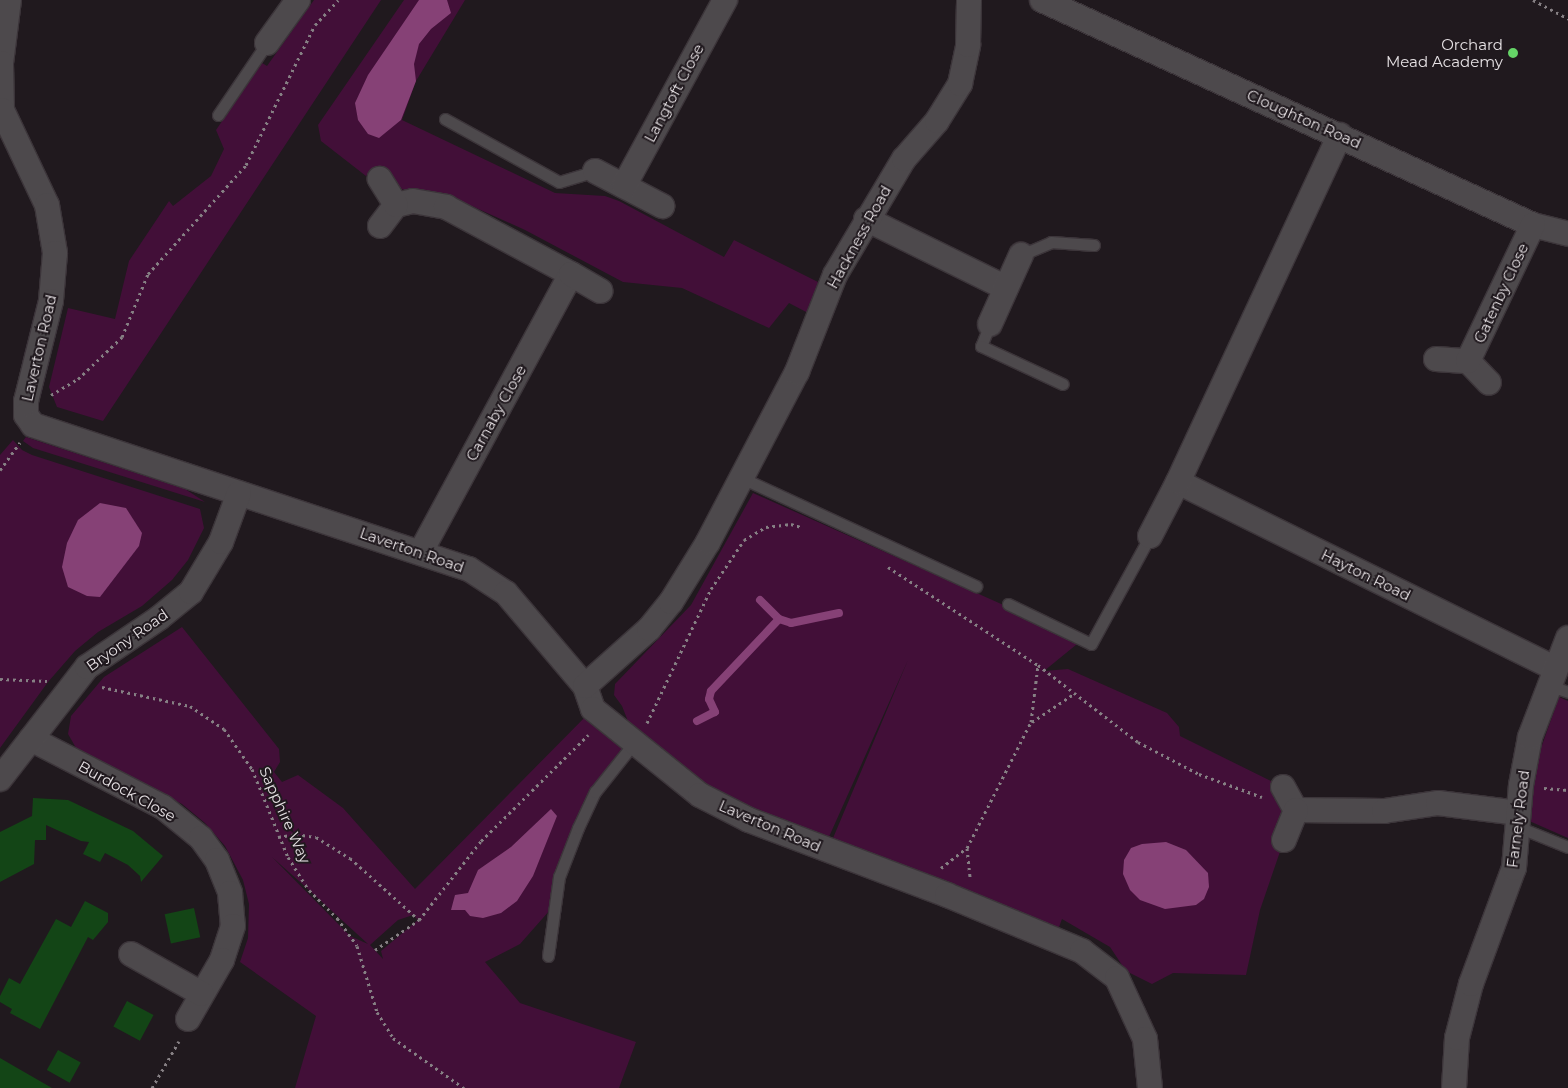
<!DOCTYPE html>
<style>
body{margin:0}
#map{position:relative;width:1568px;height:1088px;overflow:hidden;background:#20191e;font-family:Montserrat,sans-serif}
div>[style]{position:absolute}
.green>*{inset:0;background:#420f38}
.water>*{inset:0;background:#864176}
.stream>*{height:8px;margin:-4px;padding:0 4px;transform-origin:4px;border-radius:4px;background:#864176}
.building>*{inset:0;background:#134516;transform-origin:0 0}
.path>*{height:3px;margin-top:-1.5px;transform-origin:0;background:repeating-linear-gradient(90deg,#868084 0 2.5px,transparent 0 6.5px)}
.roads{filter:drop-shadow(1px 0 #3c353a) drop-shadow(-1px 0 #3c353a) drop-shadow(0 1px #3c353a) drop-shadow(0 -1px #3c353a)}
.lane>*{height:11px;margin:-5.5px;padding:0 5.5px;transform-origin:5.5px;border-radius:5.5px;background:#4d494c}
.street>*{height:24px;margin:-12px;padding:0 12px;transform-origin:12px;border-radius:12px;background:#4d494c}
.dots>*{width:14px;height:14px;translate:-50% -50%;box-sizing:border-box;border:2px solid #20191e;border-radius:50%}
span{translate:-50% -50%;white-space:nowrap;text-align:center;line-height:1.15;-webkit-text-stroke:4px #20191e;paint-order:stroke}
.poi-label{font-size:15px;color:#e6e1e4}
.right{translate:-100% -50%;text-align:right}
.street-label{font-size:15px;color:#e6e1e4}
</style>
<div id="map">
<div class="green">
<i style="clip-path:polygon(314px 0,381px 0,103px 421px,57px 407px,49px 387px,68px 308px,115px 319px,129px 261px,169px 201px,173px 206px,211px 176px,224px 149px,216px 130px,262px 63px,267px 66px)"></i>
<i style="clip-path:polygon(404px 0,465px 0,416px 81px,402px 120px,555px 193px,605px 196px,619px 201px,724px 257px,734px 240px,820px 283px,810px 314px,789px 303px,769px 328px,682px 288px,623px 282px,525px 230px,456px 199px,401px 189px,383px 166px,366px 176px,321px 141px,318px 125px)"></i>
<i style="clip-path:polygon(26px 437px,185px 489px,205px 502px,33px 448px,23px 441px)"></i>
<i style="clip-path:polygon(13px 440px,22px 450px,32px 455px,200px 509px,204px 528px,188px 560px,172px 580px,142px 606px,98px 632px,75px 651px,48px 682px,0 748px,0 455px)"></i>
<i style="clip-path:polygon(753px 493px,1082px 640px,1044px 671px,1068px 669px,1167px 713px,1179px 727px,1180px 736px,1283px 787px,1284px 840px,1260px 910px,1246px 975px,1173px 973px,1152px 984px,1126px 971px,1110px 947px,1062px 919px,1055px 938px,828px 850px,908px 660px,824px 848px,786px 832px,637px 744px,622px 706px,614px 695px,615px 684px,691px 605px)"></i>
<i style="clip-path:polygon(evenodd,182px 627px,279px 749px,280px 762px,274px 772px,282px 782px,298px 775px,343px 808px,415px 889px,593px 709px,636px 746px,592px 796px,550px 910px,520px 944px,485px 962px,520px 1003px,636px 1042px,619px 1088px,295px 1088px,316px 1016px,240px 962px,248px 938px,249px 904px,243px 880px,225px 846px,205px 823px,182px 804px,79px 753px,68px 734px,71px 716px,104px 677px,182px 627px,272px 857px,309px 890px,368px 944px,350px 936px,272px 857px,182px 627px,413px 915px,418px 920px,381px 951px,383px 959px,370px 945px,398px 920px,413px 915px)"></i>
<i style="clip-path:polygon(1559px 697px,1568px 701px,1568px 838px,1527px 820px,1541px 748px)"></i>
</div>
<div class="water">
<i style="clip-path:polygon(419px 0,447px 0,451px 13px,431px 29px,419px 44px,414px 64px,416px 81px,401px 120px,379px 138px,368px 134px,358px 120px,355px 103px,368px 75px)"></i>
<i style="clip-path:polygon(100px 503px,126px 508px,142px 533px,139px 546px,100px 597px,87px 596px,68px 587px,62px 567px,67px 543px,78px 520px)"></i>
<i style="clip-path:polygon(551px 809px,557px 816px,533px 876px,517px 901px,501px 913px,483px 918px,470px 916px,465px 910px,451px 910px,455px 895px,468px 893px,478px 870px,511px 847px)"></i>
<i style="clip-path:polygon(1166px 842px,1186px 850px,1208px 873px,1209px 887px,1204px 899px,1196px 905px,1165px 909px,1140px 900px,1130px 890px,1123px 874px,1124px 860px,1131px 848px,1142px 844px)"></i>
</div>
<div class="stream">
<i style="left:760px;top:600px;width:27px;rotate:45deg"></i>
<i style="left:779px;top:619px;width:13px;rotate:18deg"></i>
<i style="left:791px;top:623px;width:49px;rotate:-11.8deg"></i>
<i style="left:697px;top:721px;width:20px;rotate:-27deg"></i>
<i style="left:715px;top:712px;width:14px;rotate:-115deg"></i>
<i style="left:709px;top:699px;width:8px;rotate:-76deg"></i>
<i style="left:711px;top:691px;width:99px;rotate:-46.6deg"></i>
</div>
<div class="building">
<i style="clip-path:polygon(33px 798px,68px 800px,133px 831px,163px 856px,141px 882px,140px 876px,128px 865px,105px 853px,100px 862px,83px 854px,89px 842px,81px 841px,46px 825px,46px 840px,35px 840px,34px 864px,0 882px,0 832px,32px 816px)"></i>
<i style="clip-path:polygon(85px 901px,108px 913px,108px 922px,93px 940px,88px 937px,40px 1029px,10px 1013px,12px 1009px,0 1002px,0 996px,9px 978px,20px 984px,56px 919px,71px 927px)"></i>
<i style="left:194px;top:908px;width:30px;height:30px;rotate:78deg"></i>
<i style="left:127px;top:1001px;width:30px;height:29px;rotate:28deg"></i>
<i style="left:58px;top:1050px;width:26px;height:23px;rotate:29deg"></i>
<i style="clip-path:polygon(0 1058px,19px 1069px,52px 1088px,0 1088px)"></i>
</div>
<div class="path">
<i style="left:1533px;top:0;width:40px;rotate:28deg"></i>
<i style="left:51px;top:395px;width:31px;rotate:-31deg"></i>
<i style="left:78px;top:379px;width:61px;rotate:-43.7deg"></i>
<i style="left:122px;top:337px;width:68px;rotate:-67.6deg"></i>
<i style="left:148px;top:274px;width:147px;rotate:-48deg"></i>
<i style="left:246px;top:165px;width:156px;rotate:-63.8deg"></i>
<i style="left:315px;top:25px;width:34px;rotate:-47deg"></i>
<i style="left:0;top:470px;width:34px;rotate:-54deg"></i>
<i style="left:888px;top:567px;width:179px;rotate:33.2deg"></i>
<i style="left:1038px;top:665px;width:126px;rotate:37.6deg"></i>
<i style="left:1138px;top:742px;width:69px;rotate:27.7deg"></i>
<i style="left:1199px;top:774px;width:67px;rotate:20.1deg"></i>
<i style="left:0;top:679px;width:47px;rotate:2.4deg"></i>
<i style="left:102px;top:687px;width:90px;rotate:12.2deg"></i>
<i style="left:190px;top:706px;width:41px;rotate:34.1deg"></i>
<i style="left:224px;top:729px;width:49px;rotate:55deg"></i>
<i style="left:252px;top:769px;width:95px;rotate:67.8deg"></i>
<i style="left:288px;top:857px;width:39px;rotate:58deg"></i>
<i style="left:309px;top:890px;width:40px;rotate:45deg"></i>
<i style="left:337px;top:918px;width:34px;rotate:54deg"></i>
<i style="left:357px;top:946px;width:69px;rotate:73.1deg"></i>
<i style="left:377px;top:1012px;width:31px;rotate:58deg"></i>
<i style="left:393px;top:1038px;width:87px;rotate:35.2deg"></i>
<i style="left:1032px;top:722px;width:52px;rotate:-34deg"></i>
<i style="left:647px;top:723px;width:148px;rotate:-64.5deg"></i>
<i style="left:711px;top:589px;width:59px;rotate:-56deg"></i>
<i style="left:744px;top:540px;width:26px;rotate:-31deg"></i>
<i style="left:766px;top:527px;width:25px;rotate:-7deg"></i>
<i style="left:791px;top:524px;width:10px;rotate:17deg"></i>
<i style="left:1544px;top:788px;width:24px;rotate:5deg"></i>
<i style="left:278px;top:837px;width:18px;rotate:-9deg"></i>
<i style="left:296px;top:834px;width:20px;rotate:9deg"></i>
<i style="left:316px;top:837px;width:40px;rotate:32deg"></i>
<i style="left:350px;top:858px;width:93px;rotate:41.9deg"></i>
<i style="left:419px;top:920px;width:100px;rotate:-51.9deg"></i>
<i style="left:481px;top:841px;width:151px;rotate:-44.7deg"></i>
<i style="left:967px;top:848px;width:31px;rotate:84deg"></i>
<i style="left:941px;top:868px;width:33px;rotate:-38deg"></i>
<i style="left:967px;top:848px;width:141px;rotate:-63.1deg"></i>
<i style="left:1031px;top:722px;width:57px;rotate:-83deg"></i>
<i style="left:375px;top:950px;width:53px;rotate:-34.3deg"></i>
<i style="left:152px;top:1088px;width:54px;rotate:-60.1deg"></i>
</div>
<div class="roads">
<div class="lane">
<i style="left:218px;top:115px;width:87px;rotate:-55.8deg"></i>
<i style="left:445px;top:119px;width:130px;rotate:28.9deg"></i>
<i style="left:559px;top:182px;width:38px;rotate:-17deg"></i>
<i style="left:1021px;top:255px;width:33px;rotate:-23deg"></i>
<i style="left:1051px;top:242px;width:43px;rotate:4deg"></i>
<i style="left:990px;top:324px;width:24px;rotate:112deg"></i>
<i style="left:981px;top:346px;width:90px;rotate:24.9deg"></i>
<i style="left:742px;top:478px;width:258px;rotate:24.8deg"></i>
<i style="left:1008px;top:604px;width:92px;rotate:25.7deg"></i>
<i style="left:1091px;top:644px;width:123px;rotate:-61.4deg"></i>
<i style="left:1548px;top:685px;width:21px;rotate:19deg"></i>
<i style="left:1518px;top:827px;width:54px;rotate:21.8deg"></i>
<i style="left:548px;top:956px;width:80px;rotate:-82.1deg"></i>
<i style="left:559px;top:877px;width:53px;rotate:-68.8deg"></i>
<i style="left:578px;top:828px;width:40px;rotate:-65deg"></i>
<i style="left:595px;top:792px;width:63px;rotate:-51.5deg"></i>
</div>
<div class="street">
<i style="left:9px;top:0;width:64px;rotate:97.2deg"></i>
<i style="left:1px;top:63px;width:47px;rotate:88.8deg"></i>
<i style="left:2px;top:110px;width:105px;rotate:64.7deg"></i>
<i style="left:47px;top:205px;width:49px;rotate:80.5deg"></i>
<i style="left:55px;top:253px;width:48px;rotate:94.8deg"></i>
<i style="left:51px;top:301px;width:103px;rotate:104deg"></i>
<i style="left:26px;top:401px;width:14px;rotate:90deg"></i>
<i style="left:26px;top:415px;width:12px;rotate:55deg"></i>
<i style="left:33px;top:425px;width:459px;rotate:18.3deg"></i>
<i style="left:469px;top:569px;width:44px;rotate:33deg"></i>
<i style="left:506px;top:593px;width:122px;rotate:49.7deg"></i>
<i style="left:585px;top:686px;width:24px;rotate:71deg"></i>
<i style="left:593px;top:709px;width:137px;rotate:38.8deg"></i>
<i style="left:700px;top:795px;width:55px;rotate:27deg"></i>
<i style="left:749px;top:820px;width:212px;rotate:20.7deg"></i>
<i style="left:947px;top:895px;width:146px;rotate:22.5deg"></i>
<i style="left:1082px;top:951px;width:44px;rotate:37.6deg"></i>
<i style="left:1117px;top:978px;width:67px;rotate:65.3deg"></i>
<i style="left:1145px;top:1039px;width:49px;rotate:84.2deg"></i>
<i style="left:1042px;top:0;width:540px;rotate:24.62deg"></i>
<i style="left:1533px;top:225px;width:36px;rotate:14deg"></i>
<i style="left:267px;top:43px;width:53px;rotate:-54.2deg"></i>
<i style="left:595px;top:171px;width:76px;rotate:27.6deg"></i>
<i style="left:624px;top:186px;width:212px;rotate:-61.5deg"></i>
<i style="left:396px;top:205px;width:17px;rotate:-13deg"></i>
<i style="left:413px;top:201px;width:34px;rotate:10deg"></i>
<i style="left:446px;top:207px;width:142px;rotate:28.2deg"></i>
<i style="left:571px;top:274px;width:315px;rotate:118.4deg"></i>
<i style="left:866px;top:219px;width:156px;rotate:26.2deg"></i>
<i style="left:380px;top:226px;width:26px;rotate:-53deg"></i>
<i style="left:396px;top:205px;width:31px;rotate:-122deg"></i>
<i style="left:571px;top:274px;width:34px;rotate:30deg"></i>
<i style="left:990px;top:324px;width:76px;rotate:-65.8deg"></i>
<i style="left:1436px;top:359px;width:32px;rotate:4deg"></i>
<i style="left:1468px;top:361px;width:30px;rotate:46deg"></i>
<i style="left:1468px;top:361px;width:151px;rotate:-64.5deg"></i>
<i style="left:1178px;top:482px;width:419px;rotate:26.3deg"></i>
<i style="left:1150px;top:536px;width:61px;rotate:-62.6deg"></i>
<i style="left:1178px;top:482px;width:383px;rotate:-65deg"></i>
<i style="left:585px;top:686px;width:86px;rotate:-41.7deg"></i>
<i style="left:649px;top:629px;width:35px;rotate:-51deg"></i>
<i style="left:671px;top:602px;width:70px;rotate:-58.3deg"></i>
<i style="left:708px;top:542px;width:192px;rotate:-62.4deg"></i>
<i style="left:797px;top:372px;width:104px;rotate:-68.6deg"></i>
<i style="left:835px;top:275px;width:135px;rotate:-59.3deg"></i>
<i style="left:904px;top:159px;width:50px;rotate:-49deg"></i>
<i style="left:937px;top:121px;width:44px;rotate:-58.1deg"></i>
<i style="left:960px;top:84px;width:40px;rotate:-78deg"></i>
<i style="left:968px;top:45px;width:45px;rotate:-88.7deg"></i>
<i style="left:31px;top:739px;width:148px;rotate:27.3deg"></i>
<i style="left:163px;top:807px;width:49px;rotate:39.2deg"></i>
<i style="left:201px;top:838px;width:27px;rotate:54deg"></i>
<i style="left:217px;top:860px;width:35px;rotate:68deg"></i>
<i style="left:230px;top:893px;width:33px;rotate:85deg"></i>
<i style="left:233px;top:926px;width:36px;rotate:108deg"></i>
<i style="left:222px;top:960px;width:68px;rotate:120deg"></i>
<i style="left:0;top:779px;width:142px;rotate:-52.2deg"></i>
<i style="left:87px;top:667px;width:87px;rotate:-34.2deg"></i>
<i style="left:159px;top:618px;width:41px;rotate:-39.1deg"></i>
<i style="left:191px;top:592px;width:58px;rotate:-59deg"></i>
<i style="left:221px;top:542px;width:52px;rotate:-69.8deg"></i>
<i style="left:1283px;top:787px;width:26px;rotate:61deg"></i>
<i style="left:1296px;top:810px;width:88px;rotate:0.7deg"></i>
<i style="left:1384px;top:811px;width:55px;rotate:-8.4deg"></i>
<i style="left:1438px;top:803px;width:81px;rotate:7.1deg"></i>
<i style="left:1284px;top:840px;width:32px;rotate:-68deg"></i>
<i style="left:131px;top:954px;width:81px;rotate:29.4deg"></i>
<i style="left:1454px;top:1088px;width:50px;rotate:-86.6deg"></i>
<i style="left:1457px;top:1038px;width:56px;rotate:-75.5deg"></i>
<i style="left:1471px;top:984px;width:124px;rotate:-69.7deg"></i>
<i style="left:1514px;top:868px;width:83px;rotate:-85.2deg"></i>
<i style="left:1521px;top:785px;width:49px;rotate:-79.4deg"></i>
<i style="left:1530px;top:737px;width:106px;rotate:-69deg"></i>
</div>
</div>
<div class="dots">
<i style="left:1513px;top:53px;background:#65d467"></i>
</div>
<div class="poi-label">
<span class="right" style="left:1503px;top:53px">Orchard<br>Mead Academy</span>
</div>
<div class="street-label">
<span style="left:674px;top:93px;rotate:-62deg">Langtoft Close</span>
<span style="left:1304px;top:119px;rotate:24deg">Cloughton Road</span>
<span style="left:859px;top:237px;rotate:-61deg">Hackness Road</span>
<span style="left:1501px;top:293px;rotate:-65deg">Gatenby Close</span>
<span style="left:39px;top:348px;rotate:-77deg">Laverton Road</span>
<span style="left:496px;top:413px;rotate:-61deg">Carnaby Close</span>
<span style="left:412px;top:550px;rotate:19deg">Laverton Road</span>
<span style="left:1366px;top:575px;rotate:26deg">Hayton Road</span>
<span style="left:127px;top:640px;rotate:-35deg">Bryony Road</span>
<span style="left:127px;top:791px;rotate:29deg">Burdock Close</span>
<span style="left:285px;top:815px;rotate:66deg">Sapphire Way</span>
<span style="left:1518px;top:819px;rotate:-83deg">Farnely Road</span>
<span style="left:770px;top:826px;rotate:23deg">Laverton Road</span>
</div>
</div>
